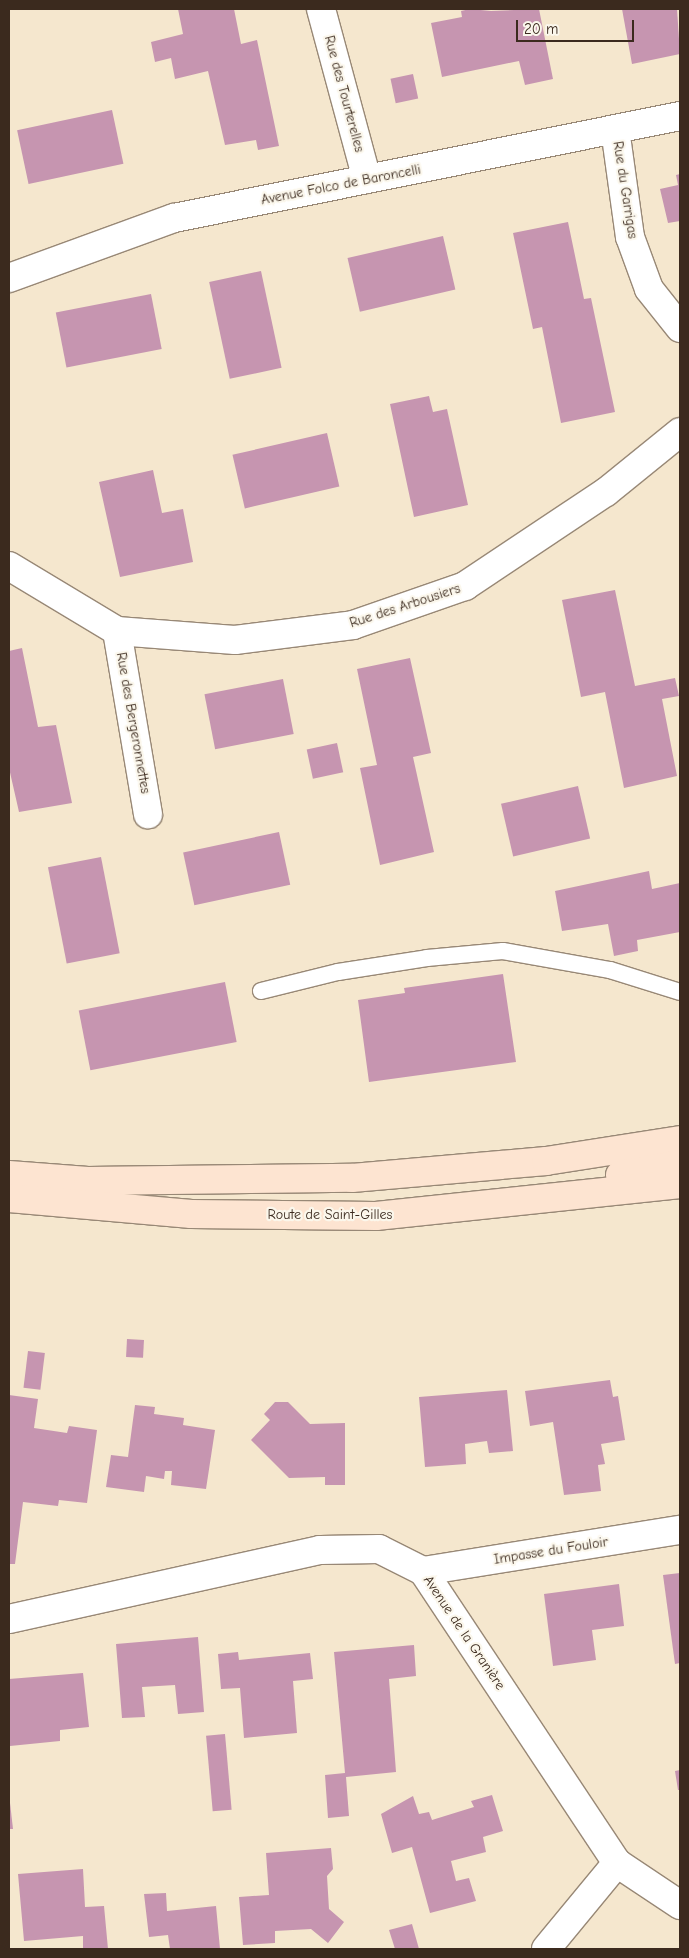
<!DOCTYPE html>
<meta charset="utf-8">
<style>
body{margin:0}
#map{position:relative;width:689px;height:1958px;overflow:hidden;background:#f5e7ce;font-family:"Comic Neue",sans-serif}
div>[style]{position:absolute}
.building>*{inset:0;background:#c695b0;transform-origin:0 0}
.roads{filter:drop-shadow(1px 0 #988876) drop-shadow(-1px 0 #988876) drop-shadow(0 1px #988876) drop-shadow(0 -1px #988876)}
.service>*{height:16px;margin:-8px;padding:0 8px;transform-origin:8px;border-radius:8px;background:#fff}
.minor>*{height:28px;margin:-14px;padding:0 14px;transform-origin:14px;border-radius:14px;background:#fff}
.secondary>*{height:28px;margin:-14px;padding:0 14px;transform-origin:14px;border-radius:14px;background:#fde4d1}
span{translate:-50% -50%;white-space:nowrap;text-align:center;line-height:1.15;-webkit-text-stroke:4.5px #fbf7ec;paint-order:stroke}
.street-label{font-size:14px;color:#3b2a1e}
.frame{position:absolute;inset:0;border:10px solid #3b2a1e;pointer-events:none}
.scale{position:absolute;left:516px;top:20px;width:118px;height:22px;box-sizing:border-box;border:2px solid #3b2a1e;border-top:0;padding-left:6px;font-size:15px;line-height:18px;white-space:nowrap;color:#3b2a1e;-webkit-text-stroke:4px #fbf7ec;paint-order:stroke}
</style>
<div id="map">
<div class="building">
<i style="clip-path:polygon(178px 9px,234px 9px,241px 44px,257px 40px,279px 146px,258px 150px,256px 140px,225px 145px,208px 71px,175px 79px,171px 58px,155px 62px,151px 42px,183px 34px)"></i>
<i style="clip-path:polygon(470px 9px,491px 11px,539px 9px,553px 79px,525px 85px,519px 61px,442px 77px,431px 23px,462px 17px,461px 11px)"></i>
<i style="clip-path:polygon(622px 9px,677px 9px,680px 54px,632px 64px)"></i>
<i style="left:413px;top:74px;width:25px;height:23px;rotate:78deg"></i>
<i style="left:112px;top:110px;width:55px;height:97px;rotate:78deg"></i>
<i style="clip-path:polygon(680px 174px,680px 221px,668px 223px,660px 189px,678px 185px,676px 175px)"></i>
<i style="clip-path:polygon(568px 222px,584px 299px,591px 298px,615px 412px,561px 423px,542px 327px,533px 329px,513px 233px)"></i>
<i style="left:443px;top:236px;width:55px;height:98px;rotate:77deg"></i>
<i style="left:261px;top:271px;width:99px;height:53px;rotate:78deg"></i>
<i style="left:151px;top:294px;width:56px;height:97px;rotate:79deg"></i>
<i style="clip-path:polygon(429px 396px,433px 412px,447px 409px,468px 505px,414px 517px,390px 404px)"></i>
<i style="left:327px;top:433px;width:55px;height:97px;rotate:77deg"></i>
<i style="clip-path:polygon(153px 470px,162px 513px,183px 509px,193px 562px,120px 577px,99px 482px)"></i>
<i style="clip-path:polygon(615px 590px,635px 686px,675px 678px,679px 696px,662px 699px,677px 776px,624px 788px,605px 692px,581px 697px,562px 600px)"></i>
<i style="clip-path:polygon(22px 648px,38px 727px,56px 725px,72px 803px,19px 812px,9px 768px,9px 651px)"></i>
<i style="clip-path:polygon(410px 658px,431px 753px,413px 757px,434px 852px,380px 865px,360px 768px,377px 765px,357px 669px)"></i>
<i style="left:283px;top:679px;width:56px;height:80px;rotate:79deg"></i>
<i style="left:337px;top:743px;width:30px;height:31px;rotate:78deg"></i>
<i style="left:578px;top:786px;width:54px;height:79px;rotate:77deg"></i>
<i style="left:279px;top:832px;width:54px;height:98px;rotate:78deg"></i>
<i style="left:101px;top:857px;width:98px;height:54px;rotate:79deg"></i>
<i style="clip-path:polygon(649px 871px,652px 889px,680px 883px,680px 932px,637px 940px,638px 951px,614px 956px,608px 924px,562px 931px,555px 891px)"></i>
<i style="clip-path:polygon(503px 974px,516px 1062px,369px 1082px,358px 1000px,405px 993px,404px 988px)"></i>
<i style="left:225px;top:982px;width:61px;height:149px;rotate:79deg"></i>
<i style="left:127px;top:1339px;width:17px;height:18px;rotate:3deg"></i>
<i style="left:28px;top:1351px;width:17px;height:37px;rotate:7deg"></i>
<i style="clip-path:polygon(610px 1380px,613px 1397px,618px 1396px,625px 1440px,601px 1444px,605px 1464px,598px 1465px,601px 1491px,564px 1495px,553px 1422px,530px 1426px,525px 1391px)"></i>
<i style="clip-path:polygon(507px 1390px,513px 1451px,489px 1453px,487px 1441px,465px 1444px,466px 1464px,425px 1467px,419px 1397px)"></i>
<i style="clip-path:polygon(9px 1395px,38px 1399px,34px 1428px,67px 1433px,69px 1426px,97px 1430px,87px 1503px,59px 1500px,58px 1506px,23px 1502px,15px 1564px,9px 1564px)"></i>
<i style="clip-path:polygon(275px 1402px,288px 1402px,310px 1424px,345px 1423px,345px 1485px,325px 1485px,325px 1477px,289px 1478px,251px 1440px,270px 1420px,264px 1414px)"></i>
<i style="clip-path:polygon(135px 1405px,155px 1407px,154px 1414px,184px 1418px,183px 1425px,215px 1430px,206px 1489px,171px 1485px,172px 1471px,165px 1471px,164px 1479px,146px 1476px,144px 1492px,106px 1487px,111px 1455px,128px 1457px)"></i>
<i style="clip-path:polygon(680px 1573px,680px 1663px,675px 1664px,663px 1575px)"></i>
<i style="clip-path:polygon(619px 1584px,624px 1626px,592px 1630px,596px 1660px,553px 1666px,544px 1594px)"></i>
<i style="clip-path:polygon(198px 1637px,204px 1712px,178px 1714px,175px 1685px,142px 1687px,145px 1717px,122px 1718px,116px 1644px)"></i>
<i style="clip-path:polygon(414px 1645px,416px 1676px,389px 1679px,396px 1772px,346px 1777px,349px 1816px,328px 1818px,325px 1775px,345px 1773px,334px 1652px)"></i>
<i style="clip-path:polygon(238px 1652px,239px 1660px,310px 1653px,313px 1679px,293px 1681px,297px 1733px,244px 1738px,240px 1688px,221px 1689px,218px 1654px)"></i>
<i style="clip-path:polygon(83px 1673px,89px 1727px,60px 1730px,60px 1741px,10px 1746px,9px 1679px)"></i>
<i style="left:225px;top:1734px;width:76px;height:19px;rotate:85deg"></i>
<i style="clip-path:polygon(680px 1770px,680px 1790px,678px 1790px,675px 1771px)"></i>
<i style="clip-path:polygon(9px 1794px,13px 1829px,9px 1829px)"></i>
<i style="clip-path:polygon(492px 1795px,503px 1831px,483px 1837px,486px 1852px,451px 1861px,456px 1881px,469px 1878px,476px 1901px,430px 1913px,412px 1847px,392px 1853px,381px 1814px,413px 1796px,419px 1814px,429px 1812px,432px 1820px,474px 1807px,471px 1801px)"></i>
<i style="clip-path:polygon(331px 1848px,333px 1869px,327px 1876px,329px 1909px,344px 1922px,328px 1943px,311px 1929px,275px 1931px,275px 1943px,243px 1945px,239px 1897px,269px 1895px,266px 1853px)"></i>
<i style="clip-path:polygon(83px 1869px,85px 1907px,104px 1906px,108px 1949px,83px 1949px,83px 1936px,24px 1941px,18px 1874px)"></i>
<i style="clip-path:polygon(166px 1893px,167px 1911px,216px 1906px,220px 1949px,170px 1949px,168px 1935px,149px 1937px,144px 1894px)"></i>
<i style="clip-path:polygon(412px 1924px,419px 1949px,395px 1949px,389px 1930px)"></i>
</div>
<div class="roads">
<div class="service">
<i style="left:261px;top:991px;width:79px;rotate:-13.9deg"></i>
<i style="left:338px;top:972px;width:90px;rotate:-8.9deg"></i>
<i style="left:427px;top:958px;width:76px;rotate:-5.3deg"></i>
<i style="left:503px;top:951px;width:109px;rotate:10.1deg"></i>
<i style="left:610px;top:970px;width:73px;rotate:17.4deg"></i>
</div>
<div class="minor">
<i style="left:321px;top:9px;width:176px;rotate:74.9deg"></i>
<i style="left:615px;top:129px;width:109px;rotate:82.1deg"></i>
<i style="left:630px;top:237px;width:55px;rotate:69.9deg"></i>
<i style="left:649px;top:289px;width:50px;rotate:51.5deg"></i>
<i style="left:9px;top:278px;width:176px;rotate:-20deg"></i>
<i style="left:174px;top:218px;width:516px;rotate:-11.4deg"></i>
<i style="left:9px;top:566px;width:126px;rotate:31deg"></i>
<i style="left:117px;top:631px;width:118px;rotate:4.4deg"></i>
<i style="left:235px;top:640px;width:119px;rotate:-7.2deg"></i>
<i style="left:353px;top:625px;width:119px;rotate:-19.2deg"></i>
<i style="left:465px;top:586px;width:169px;rotate:-33.7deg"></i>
<i style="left:606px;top:492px;width:95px;rotate:-39deg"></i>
<i style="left:117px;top:631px;width:186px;rotate:80.4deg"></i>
<i style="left:423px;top:1571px;width:260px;rotate:-9.1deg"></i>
<i style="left:9px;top:1619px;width:319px;rotate:-12.5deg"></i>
<i style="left:320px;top:1550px;width:59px;rotate:-1deg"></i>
<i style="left:379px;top:1549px;width:49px;rotate:26.6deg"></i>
<i style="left:423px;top:1571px;width:351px;rotate:56.4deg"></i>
<i style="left:617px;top:1863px;width:76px;rotate:33.7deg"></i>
<i style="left:546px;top:1949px;width:112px;rotate:-50.5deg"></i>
</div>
<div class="secondary">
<i style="left:9px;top:1175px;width:79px;rotate:4.3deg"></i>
<i style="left:88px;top:1181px;width:264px;rotate:-0.7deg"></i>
<i style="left:352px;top:1178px;width:195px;rotate:-5deg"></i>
<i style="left:546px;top:1161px;width:136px;rotate:-8.9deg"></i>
<i style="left:620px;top:1175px;width:61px;rotate:-10.4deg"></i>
<i style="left:9px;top:1198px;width:183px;rotate:5deg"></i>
<i style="left:191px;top:1214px;width:185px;rotate:0.6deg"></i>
<i style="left:376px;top:1216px;width:306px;rotate:-6deg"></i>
</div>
</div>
<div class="street-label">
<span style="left:344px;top:94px;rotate:75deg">Rue des Tourterelles</span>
<span style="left:341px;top:185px;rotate:-11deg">Avenue Folco de Baroncelli</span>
<span style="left:625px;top:190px;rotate:81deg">Rue du Garrigas</span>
<span style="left:405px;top:606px;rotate:-18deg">Rue des Arbousiers</span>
<span style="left:133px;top:723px;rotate:80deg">Rue des Bergeronnettes</span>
<span style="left:330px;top:1215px">Route de Saint-Gilles</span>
<span style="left:551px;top:1551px;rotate:-9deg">Impasse du Fouloir</span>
<span style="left:464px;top:1633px;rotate:56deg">Avenue de la Granière</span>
</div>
<div class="frame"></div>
<div class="scale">20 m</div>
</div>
